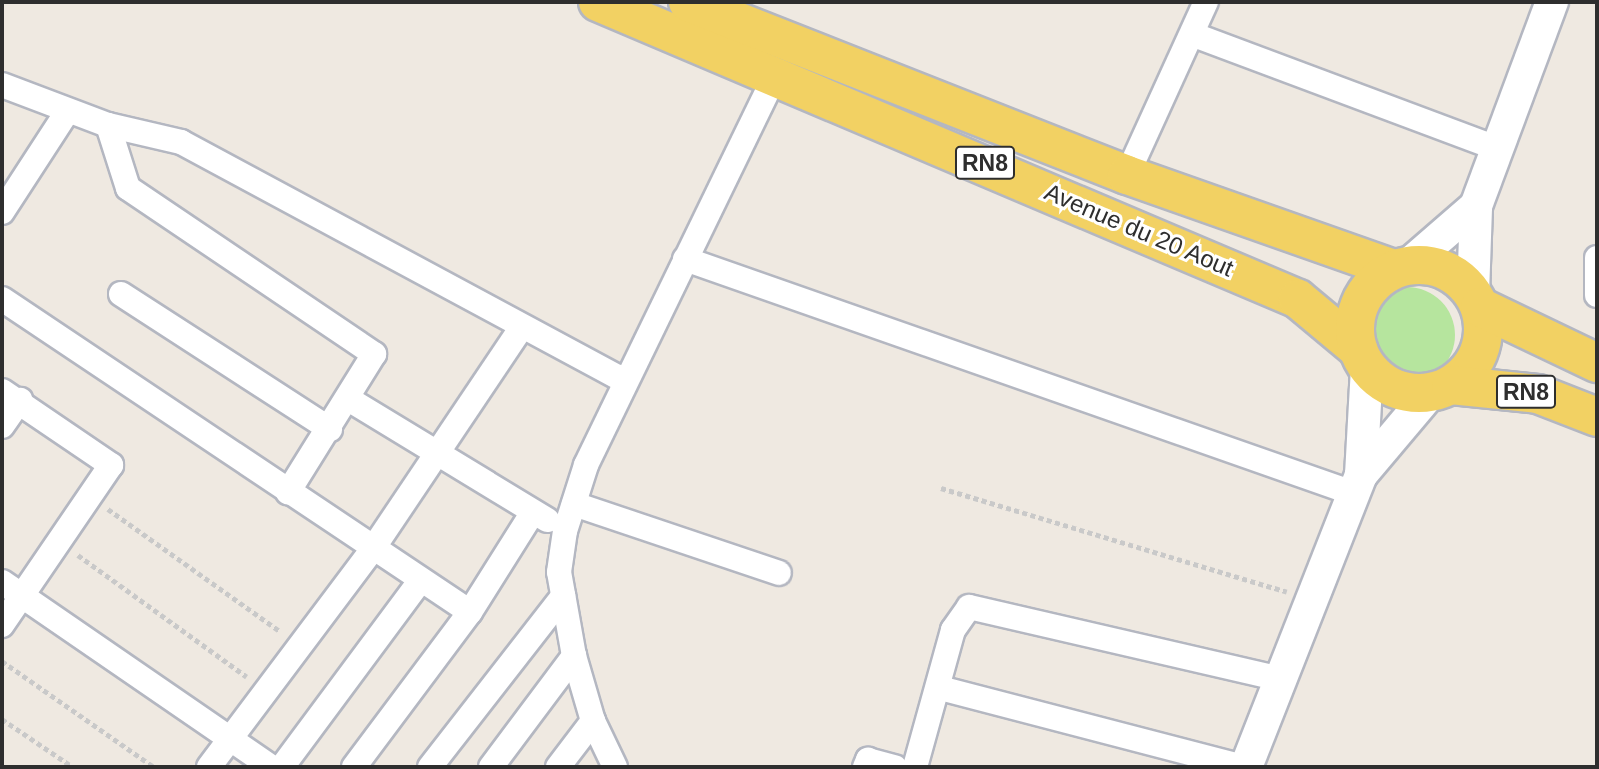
<!DOCTYPE html>
<style>
body{margin:0}
#map{position:relative;width:1599px;height:769px;overflow:hidden;background:#efe9e1;font-family:Arial,sans-serif}
div>[style]{position:absolute}
.green>*{inset:0;background:#b6e59e}
.round{border-radius:50%}
.path>*{height:4.5px;margin-top:-2.25px;transform-origin:0;background:repeating-linear-gradient(90deg,#c9c9c9 0 5px,transparent 0 8.5px)}
.roads{filter:drop-shadow(2px 0 #b4b7c1) drop-shadow(-2px 0 #b4b7c1) drop-shadow(0 2px #b4b7c1) drop-shadow(0 -2px #b4b7c1)}
.minor>*{height:24px;margin:-12px;padding:0 12px;transform-origin:12px;border-radius:12px;background:#fff}
.tertiary>*{height:32px;margin:-16px;padding:0 16px;transform-origin:16px;border-radius:16px;background:#fff}
.primary>*{height:38px;margin:-19px;padding:0 19px;transform-origin:19px;border-radius:19px;background:#f2d163}
.primary>.ring{margin:-19px;padding:0;box-sizing:content-box;background:none;border:38px solid #f2d163;border-radius:50%}
span{translate:-50% -50%;white-space:nowrap;text-align:center;line-height:1.15;-webkit-text-stroke:6px #fff;paint-order:stroke}
.shield-label span{padding:2px 5px;background:#fff;border:2px solid;border-radius:5px;-webkit-text-stroke-width:0}
.shield-label{font-size:23px;color:#2e2e2e;font-weight:700}
.street-label{font-size:24px;color:#2e2e2e}
.frame{position:absolute;inset:0;border:4px solid #2e2e2e;pointer-events:none}
</style>
<div id="map">
<div class="green">
<i class="round" style="left:1359px;top:287px;width:96px;height:96px"></i>
</div>
<div class="path">
<i style="left:941px;top:488px;width:361px;rotate:16.7deg"></i>
<i style="left:108px;top:509px;width:212px;rotate:35.4deg"></i>
<i style="left:78px;top:555px;width:208px;rotate:35.8deg"></i>
<i style="left:2px;top:661px;width:185px;rotate:34.9deg"></i>
<i style="left:2px;top:719px;width:86px;rotate:34.1deg"></i>
</div>
<div class="roads">
<div class="minor">
<i style="left:1194px;top:35px;width:322px;rotate:20.5deg"></i>
<i style="left:2px;top:85px;width:113px;rotate:20.7deg"></i>
<i style="left:108px;top:125px;width:75px;rotate:13.1deg"></i>
<i style="left:181px;top:142px;width:504px;rotate:28.29deg"></i>
<i style="left:108px;top:125px;width:66px;rotate:72.4deg"></i>
<i style="left:128px;top:188px;width:297px;rotate:34deg"></i>
<i style="left:374px;top:354px;width:163px;rotate:121.9deg"></i>
<i style="left:1127px;top:175px;width:190px;rotate:-65.5deg"></i>
<i style="left:2px;top:212px;width:119px;rotate:-57deg"></i>
<i style="left:1597px;top:258px;width:37px;rotate:90deg"></i>
<i style="left:685px;top:259px;width:708px;rotate:19.31deg"></i>
<i style="left:121px;top:294px;width:249px;rotate:32.9deg"></i>
<i style="left:2px;top:299px;width:563px;rotate:33.77deg"></i>
<i style="left:2px;top:391px;width:132px;rotate:34.2deg"></i>
<i style="left:111px;top:465px;width:194px;rotate:124.3deg"></i>
<i style="left:350px;top:400px;width:231px;rotate:31.3deg"></i>
<i style="left:2px;top:426px;width:32px;rotate:-55deg"></i>
<i style="left:574px;top:504px;width:216px;rotate:18.6deg"></i>
<i style="left:2px;top:582px;width:326px;rotate:34.5deg"></i>
<i style="left:940px;top:688px;width:313px;rotate:14.6deg"></i>
<i style="left:209px;top:767px;width:275px;rotate:-53.1deg"></i>
<i style="left:374px;top:547px;width:264px;rotate:-56.1deg"></i>
<i style="left:282px;top:767px;width:233px;rotate:-53.4deg"></i>
<i style="left:354px;top:767px;width:194px;rotate:-53.2deg"></i>
<i style="left:470px;top:612px;width:118px;rotate:-57.8deg"></i>
<i style="left:430px;top:767px;width:217px;rotate:-52.1deg"></i>
<i style="left:491px;top:767px;width:139px;rotate:-53.2deg"></i>
<i style="left:558px;top:767px;width:58px;rotate:-52.7deg"></i>
<i style="left:615px;top:767px;width:51px;rotate:-115.6deg"></i>
<i style="left:593px;top:721px;width:68px;rotate:-106.3deg"></i>
<i style="left:574px;top:656px;width:85px;rotate:-100.1deg"></i>
<i style="left:559px;top:572px;width:41px;rotate:-81.7deg"></i>
<i style="left:565px;top:531px;width:69px;rotate:-72.3deg"></i>
<i style="left:586px;top:465px;width:436px;rotate:-64.1deg"></i>
<i style="left:865px;top:767px;width:8px;rotate:-67deg"></i>
<i style="left:868px;top:760px;width:28px;rotate:15deg"></i>
<i style="left:915px;top:767px;width:142px;rotate:-74.5deg"></i>
<i style="left:953px;top:630px;width:28px;rotate:-55deg"></i>
<i style="left:969px;top:607px;width:319px;rotate:13deg"></i>
</div>
<div class="tertiary">
<i style="left:1408px;top:265px;width:90px;rotate:-40.9deg"></i>
<i style="left:1473px;top:294px;width:88px;rotate:-88deg"></i>
<i style="left:1476px;top:206px;width:218px;rotate:-69.6deg"></i>
<i style="left:1361px;top:475px;width:108px;rotate:-86.8deg"></i>
<i style="left:1246px;top:767px;width:314px;rotate:-68.5deg"></i>
<i style="left:1361px;top:475px;width:109px;rotate:-49.9deg"></i>
</div>
<div class="primary">
<i style="left:598px;top:2px;width:760px;rotate:22.99deg"></i>
<i style="left:1298px;top:299px;width:78px;rotate:39.8deg"></i>
<i style="left:688px;top:2px;width:472px;rotate:21.5deg"></i>
<i style="left:1127px;top:175px;width:283px;rotate:19.4deg"></i>
<i class="ring" style="left:1355px;top:265px;width:90px;height:90px"></i>
<i style="left:1480px;top:307px;width:130px;rotate:25.6deg"></i>
<i style="left:1451px;top:385px;width:87px;rotate:5.9deg"></i>
<i style="left:1538px;top:394px;width:63px;rotate:21.3deg"></i>
</div>
</div>
<div class="shield-label">
<span style="left:985px;top:163px">RN8</span>
<span style="left:1526px;top:392px">RN8</span>
</div>
<div class="street-label">
<span style="left:1139px;top:230px;rotate:23deg">Avenue du 20 Aout</span>
</div>
<div class="frame"></div>
</div>
